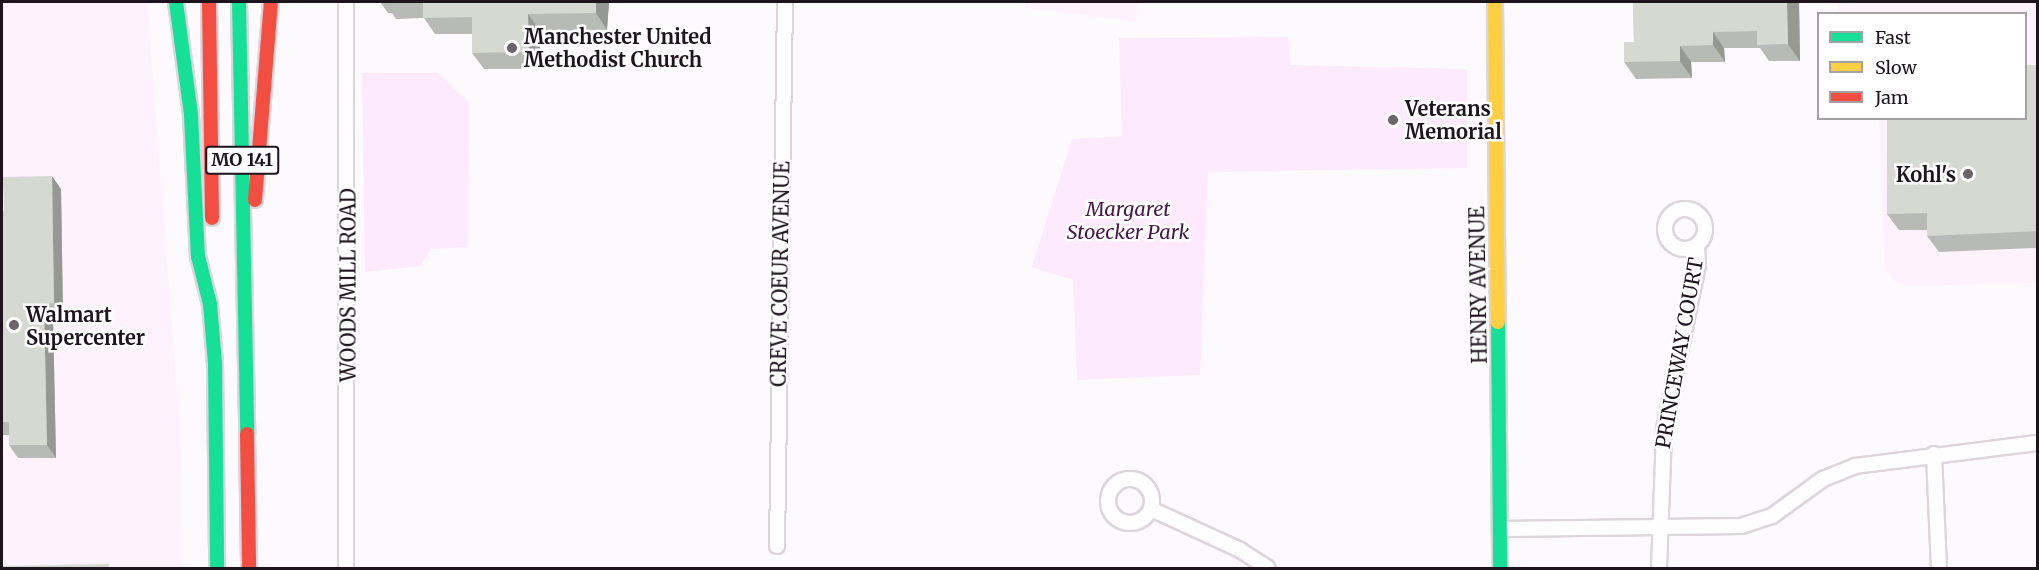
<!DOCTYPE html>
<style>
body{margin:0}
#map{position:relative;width:2039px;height:570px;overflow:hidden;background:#fdfafd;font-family:Merriweather,serif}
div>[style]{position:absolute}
.built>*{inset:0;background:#fef2fe}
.green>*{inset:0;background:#fdeafc}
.roads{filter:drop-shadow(2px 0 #dcd6dc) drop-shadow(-2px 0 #dcd6dc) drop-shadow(0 2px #dcd6dc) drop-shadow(0 -2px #dcd6dc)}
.street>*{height:14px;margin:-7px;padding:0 7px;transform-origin:7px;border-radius:7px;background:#fffeff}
.street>.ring{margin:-7px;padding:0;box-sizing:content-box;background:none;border:14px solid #fffeff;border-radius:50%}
.fast>*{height:14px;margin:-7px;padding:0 7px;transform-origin:7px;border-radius:7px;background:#16e098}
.slow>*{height:14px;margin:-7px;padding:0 7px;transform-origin:7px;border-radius:7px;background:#ffcf43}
.jam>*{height:14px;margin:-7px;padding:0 7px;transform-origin:7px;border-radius:7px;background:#f24e42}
.wall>*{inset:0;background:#b8bbb5}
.shaded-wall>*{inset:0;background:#969893}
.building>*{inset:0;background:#d6d9d2}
.dots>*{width:16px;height:16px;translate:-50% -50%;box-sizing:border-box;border:3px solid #fff;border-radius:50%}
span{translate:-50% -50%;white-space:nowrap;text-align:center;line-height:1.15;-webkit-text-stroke:5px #fff;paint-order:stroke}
.shield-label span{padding:2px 4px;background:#fff;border:2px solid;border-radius:4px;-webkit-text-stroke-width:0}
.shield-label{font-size:18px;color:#1d141d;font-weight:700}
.poi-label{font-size:20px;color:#1d141d;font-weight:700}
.left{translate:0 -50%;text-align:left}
.right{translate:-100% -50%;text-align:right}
.park-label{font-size:20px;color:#461746;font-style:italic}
.street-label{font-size:20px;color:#1d141d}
.frame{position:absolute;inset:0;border:3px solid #1d141d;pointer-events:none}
.legend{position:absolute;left:1817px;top:12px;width:210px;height:108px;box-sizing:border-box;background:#fff;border:2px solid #a5a1a5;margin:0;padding:8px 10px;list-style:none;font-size:18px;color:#1d141d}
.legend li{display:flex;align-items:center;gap:12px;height:30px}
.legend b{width:30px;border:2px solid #a5a1a5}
</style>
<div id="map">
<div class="built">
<i style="clip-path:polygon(2px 2px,147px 2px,180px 432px,182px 568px,2px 568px)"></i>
<i style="clip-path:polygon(1025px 2px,1137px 2px,1136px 22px,1026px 8px)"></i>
<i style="clip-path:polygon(1838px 2px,2037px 2px,2037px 283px,1912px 286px,1894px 281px,1885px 268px,1879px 119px,2026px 118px,2026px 14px,1838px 13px)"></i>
</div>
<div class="green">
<i style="clip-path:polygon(1288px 37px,1290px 65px,1467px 69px,1467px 168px,1208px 172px,1200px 375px,1077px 380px,1073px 280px,1032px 267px,1072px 139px,1122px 136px,1119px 38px)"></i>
<i style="clip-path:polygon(362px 73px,438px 73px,469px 103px,468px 247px,431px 249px,420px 266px,365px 272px)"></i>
</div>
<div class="roads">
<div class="street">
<i style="left:346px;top:2px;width:566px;rotate:90deg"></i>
<i class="ring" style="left:1665px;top:209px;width:26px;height:26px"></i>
<i style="left:1934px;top:454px;width:114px;rotate:87.5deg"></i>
<i class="ring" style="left:1108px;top:479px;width:30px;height:30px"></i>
<i style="left:1151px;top:509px;width:98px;rotate:24.7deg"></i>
<i style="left:1240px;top:550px;width:33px;rotate:33deg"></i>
<i style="left:1500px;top:529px;width:241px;rotate:-0.7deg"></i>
<i style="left:1741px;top:526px;width:33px;rotate:-18deg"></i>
<i style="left:1772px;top:516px;width:63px;rotate:-36deg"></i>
<i style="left:1823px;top:479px;width:35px;rotate:-22deg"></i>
<i style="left:1855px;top:466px;width:184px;rotate:-7.2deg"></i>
<i style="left:777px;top:546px;width:544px;rotate:-89.16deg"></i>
<i style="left:1659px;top:568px;width:139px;rotate:-87.9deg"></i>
<i style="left:1664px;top:429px;width:167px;rotate:-78.3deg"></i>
<i style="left:1698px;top:265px;width:20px;rotate:-93deg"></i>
</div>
<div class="fast">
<i style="left:176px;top:2px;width:114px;rotate:82.4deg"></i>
<i style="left:191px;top:115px;width:141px;rotate:87.2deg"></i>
<i style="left:198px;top:256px;width:49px;rotate:76deg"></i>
<i style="left:210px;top:304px;width:59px;rotate:85.2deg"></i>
<i style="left:215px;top:363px;width:205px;rotate:89.4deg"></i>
<i style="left:239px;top:2px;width:432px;rotate:88.9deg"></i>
<i style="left:1498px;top:322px;width:246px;rotate:89.5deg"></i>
</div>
<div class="slow">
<i style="left:1495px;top:2px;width:320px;rotate:89.5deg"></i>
</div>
<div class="jam">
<i style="left:209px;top:2px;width:216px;rotate:89.2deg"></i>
<i style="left:255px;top:200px;width:199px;rotate:-85.4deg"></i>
<i style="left:247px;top:434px;width:134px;rotate:89.1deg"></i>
</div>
</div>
<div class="wall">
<i style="clip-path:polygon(380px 2px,609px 2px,607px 30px,540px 31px,540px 69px,484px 69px,472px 53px,472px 34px,435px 34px,424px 18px,396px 19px,392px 13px,388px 13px)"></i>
<i style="clip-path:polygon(1633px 2px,1799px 2px,1800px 61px,1769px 61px,1760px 48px,1724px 48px,1725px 62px,1691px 62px,1692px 78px,1636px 79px,1624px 62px,1634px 42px)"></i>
<i style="clip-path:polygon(2037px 65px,2037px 248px,1939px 252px,1927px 236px,1927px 230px,1899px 230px,1887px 214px)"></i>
<i style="clip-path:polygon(61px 189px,63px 316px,53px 317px,56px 458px,18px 458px,9px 445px,9px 435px,2px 435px,2px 212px)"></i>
</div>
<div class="shaded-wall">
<i style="clip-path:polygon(596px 2px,609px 2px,607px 30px,596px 13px)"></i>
<i style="clip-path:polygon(1787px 2px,1799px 2px,1800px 61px,1788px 44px)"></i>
<i style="clip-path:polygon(528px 14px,540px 31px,540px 69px,529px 52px)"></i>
<i style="clip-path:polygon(1713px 32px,1724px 48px,1725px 62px,1713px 45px)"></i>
<i style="clip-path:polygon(1680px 46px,1691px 62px,1692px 78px,1680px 61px)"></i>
<i style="clip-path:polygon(52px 176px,61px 189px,63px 316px,54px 303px)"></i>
<i style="clip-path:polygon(44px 304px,53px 317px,56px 458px,47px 445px)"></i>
</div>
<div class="building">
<i style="clip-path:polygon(384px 2px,596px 2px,596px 13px,528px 14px,529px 52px,472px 53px,472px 17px,423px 18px,423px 2px)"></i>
<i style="clip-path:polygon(1633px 2px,1787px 2px,1788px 44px,1757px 45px,1757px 31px,1713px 32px,1713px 45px,1680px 46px,1680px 61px,1624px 62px,1624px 42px,1634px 42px)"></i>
<i style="clip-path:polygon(2025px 65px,2037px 65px,2037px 231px,1927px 236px,1927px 213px,1887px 214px,1887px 118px,2025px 118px)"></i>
<i style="clip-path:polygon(52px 176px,54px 303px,44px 304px,47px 445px,9px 445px,9px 422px,2px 422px,2px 212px,4px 212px,3px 177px)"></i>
<i style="clip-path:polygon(109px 564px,109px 568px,2px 568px,2px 566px)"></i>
</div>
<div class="dots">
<i style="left:512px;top:48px;background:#6b646b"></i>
<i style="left:1393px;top:120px;background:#6b646b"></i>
<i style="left:1968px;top:174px;background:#6b646b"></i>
<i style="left:14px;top:325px;background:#6b646b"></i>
</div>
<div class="shield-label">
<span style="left:242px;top:160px">MO 141</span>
</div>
<div class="poi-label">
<span class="left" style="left:524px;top:48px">Manchester United<br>Methodist Church</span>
<span class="left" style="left:1405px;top:120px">Veterans<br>Memorial</span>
<span class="right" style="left:1956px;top:174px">Kohl's</span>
<span class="left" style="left:26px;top:326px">Walmart<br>Supercenter</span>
</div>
<div class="park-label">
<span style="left:1128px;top:220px">Margaret<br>Stoecker Park</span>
</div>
<div class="street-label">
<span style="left:780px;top:274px;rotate:-89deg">CREVE COEUR AVENUE</span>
<span style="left:348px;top:285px;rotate:-90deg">WOODS MILL ROAD</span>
<span style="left:1478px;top:285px;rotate:-91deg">HENRY AVENUE</span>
<span style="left:1679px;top:353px;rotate:-80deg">PRINCEWAY COURT</span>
</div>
<div class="frame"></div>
<ul class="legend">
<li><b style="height:8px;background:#16e098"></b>Fast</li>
<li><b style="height:8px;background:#ffcf43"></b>Slow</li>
<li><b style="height:8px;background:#f24e42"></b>Jam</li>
</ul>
</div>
